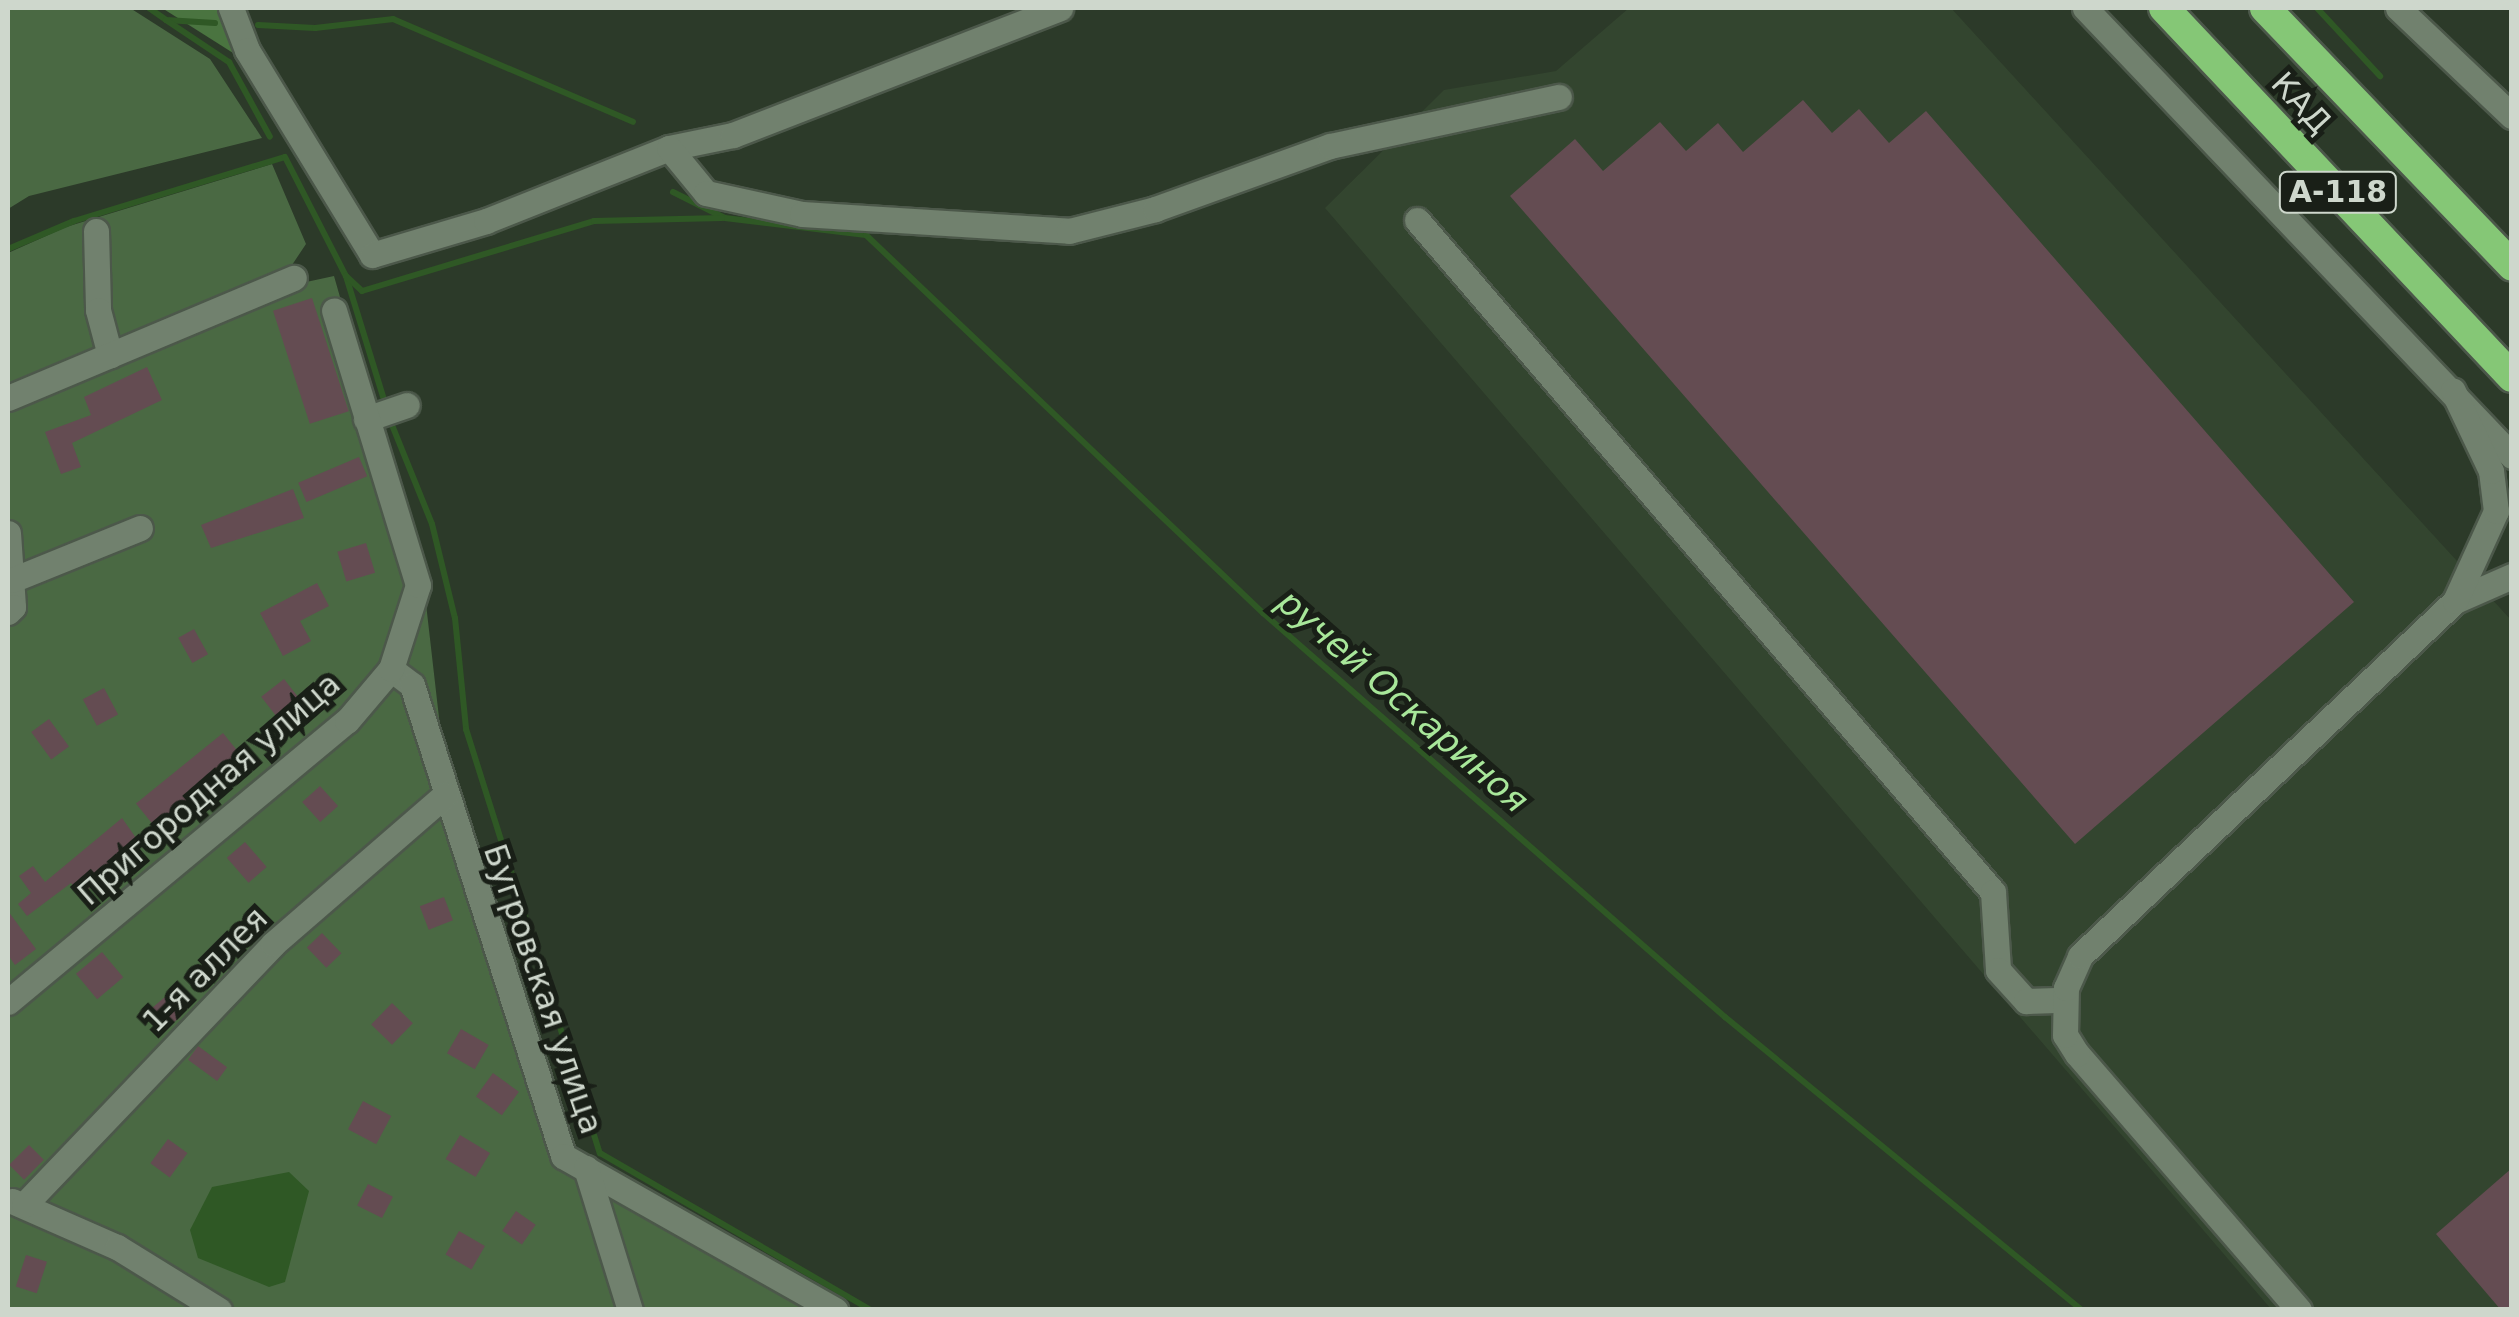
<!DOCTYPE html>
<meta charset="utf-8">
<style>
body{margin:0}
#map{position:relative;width:2519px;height:1317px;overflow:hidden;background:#2c3a29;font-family:"DejaVu Sans",sans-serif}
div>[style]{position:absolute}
.built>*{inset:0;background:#33452f}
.green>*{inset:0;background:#4a6943}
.forest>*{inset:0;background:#4a7440}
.water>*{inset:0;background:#2f5825}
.stream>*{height:6px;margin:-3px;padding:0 3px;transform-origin:3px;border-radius:3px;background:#2f5825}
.building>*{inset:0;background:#644c52;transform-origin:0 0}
.roads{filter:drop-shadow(2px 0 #4c584a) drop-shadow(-2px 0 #4c584a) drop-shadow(0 2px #4c584a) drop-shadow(0 -2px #4c584a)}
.minor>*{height:25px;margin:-12.5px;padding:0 12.5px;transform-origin:12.5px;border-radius:12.5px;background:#71816e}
.highway>*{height:30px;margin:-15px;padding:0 15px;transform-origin:15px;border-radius:15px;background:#85c776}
span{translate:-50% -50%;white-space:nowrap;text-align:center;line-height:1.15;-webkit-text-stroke:10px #191f17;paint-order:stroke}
.shield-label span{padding:2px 8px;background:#191f17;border:2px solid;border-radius:8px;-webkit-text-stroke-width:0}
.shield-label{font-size:30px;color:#ced7cc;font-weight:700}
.street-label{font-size:32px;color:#ced7cc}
.water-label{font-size:35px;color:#a8e79a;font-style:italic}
.frame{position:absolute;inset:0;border:10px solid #ced7cc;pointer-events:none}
</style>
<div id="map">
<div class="built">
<i style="clip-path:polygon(1629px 8px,1951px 8px,2511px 620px,2511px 1309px,2271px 1309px,1325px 208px,1444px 90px,1556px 71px)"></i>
</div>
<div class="green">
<i style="clip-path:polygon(8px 8px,130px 8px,210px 59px,262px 138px,29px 196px,8px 209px)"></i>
<i style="clip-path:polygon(272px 164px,306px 244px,290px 268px,297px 284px,334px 276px,425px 595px,441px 735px,570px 1151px,852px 1309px,8px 1309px,8px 253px,66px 227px)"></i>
</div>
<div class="forest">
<i style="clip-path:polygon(162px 8px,221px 8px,241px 58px)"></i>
</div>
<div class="water">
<i style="clip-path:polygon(289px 1172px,309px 1191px,285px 1282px,269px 1287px,198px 1258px,190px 1230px,212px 1187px)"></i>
</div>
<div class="stream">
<i style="left:149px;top:8px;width:21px;rotate:35deg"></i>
<i style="left:2317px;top:8px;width:93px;rotate:47.2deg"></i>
<i style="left:215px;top:23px;width:49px;rotate:-176.5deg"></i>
<i style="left:166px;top:20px;width:76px;rotate:33.7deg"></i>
<i style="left:229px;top:62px;width:85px;rotate:61.3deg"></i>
<i style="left:258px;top:25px;width:57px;rotate:3deg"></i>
<i style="left:315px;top:28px;width:79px;rotate:-6.6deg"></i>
<i style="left:393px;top:19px;width:261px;rotate:23.2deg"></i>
<i style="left:673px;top:192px;width:58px;rotate:26.6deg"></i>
<i style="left:725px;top:218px;width:142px;rotate:6.9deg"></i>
<i style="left:866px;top:235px;width:548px;rotate:43.6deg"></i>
<i style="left:1263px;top:613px;width:614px;rotate:41.17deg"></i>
<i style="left:1725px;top:1017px;width:462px;rotate:39.4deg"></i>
<i style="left:8px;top:249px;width:72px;rotate:-23deg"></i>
<i style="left:74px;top:221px;width:220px;rotate:-16.9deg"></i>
<i style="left:285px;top:157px;width:134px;rotate:62.9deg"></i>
<i style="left:385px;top:403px;width:133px;rotate:-107.1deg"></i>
<i style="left:346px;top:276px;width:22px;rotate:43deg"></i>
<i style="left:362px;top:291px;width:242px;rotate:-16.8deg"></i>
<i style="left:594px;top:221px;width:128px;rotate:-1.3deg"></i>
<i style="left:390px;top:420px;width:112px;rotate:68deg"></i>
<i style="left:432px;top:524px;width:97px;rotate:76.3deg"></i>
<i style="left:455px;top:618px;width:112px;rotate:84.3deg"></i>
<i style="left:466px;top:729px;width:445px;rotate:72.5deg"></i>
<i style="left:600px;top:1153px;width:313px;rotate:30.1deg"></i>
</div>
<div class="building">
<i style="clip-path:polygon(1803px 100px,1832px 133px,1859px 109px,1889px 143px,1926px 111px,2354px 602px,2075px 844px,1510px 196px,1575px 139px,1603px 171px,1660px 122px,1686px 151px,1718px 123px,1743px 152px)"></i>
<i style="left:312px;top:298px;width:119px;height:41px;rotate:72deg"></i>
<i style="clip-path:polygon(147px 367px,162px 400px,72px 443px,81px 467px,61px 474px,45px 432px,91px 415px,84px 397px)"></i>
<i style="left:359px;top:457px;width:21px;height:66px;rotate:67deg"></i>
<i style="clip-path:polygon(293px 489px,304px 518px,211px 548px,201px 525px)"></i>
<i style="left:366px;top:543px;width:31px;height:30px;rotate:73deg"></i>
<i style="clip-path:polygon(317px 583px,329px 606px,300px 621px,311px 641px,283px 656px,260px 613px)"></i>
<i style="left:194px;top:629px;width:29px;height:18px;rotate:61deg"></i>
<i style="left:284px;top:679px;width:36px;height:29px;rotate:52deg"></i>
<i style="left:104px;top:688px;width:30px;height:24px;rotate:62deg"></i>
<i style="left:49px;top:719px;width:34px;height:22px;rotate:54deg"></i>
<i style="left:223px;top:733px;width:33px;height:112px;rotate:51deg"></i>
<i style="left:320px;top:786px;width:27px;height:24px;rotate:48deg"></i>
<i style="clip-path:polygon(122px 818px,141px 845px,81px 895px,71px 883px,27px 916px,18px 904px,31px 893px,19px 876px,33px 866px,45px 882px)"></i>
<i style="left:245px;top:842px;width:33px;height:24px;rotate:49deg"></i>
<i style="left:444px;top:897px;width:25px;height:26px;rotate:69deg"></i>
<i style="clip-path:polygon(8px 911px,36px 949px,15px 965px,8px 955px)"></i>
<i style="left:322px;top:933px;width:28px;height:21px;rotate:46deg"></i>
<i style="left:102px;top:952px;width:33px;height:34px;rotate:50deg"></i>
<i style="left:165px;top:997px;width:25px;height:26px;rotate:50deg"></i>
<i style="left:392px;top:1003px;width:29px;height:30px;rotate:44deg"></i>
<i style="left:461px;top:1029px;width:32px;height:28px;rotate:30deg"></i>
<i style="left:198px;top:1046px;width:36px;height:17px;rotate:36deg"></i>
<i style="left:493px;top:1073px;width:32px;height:29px;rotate:36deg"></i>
<i style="left:363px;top:1101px;width:32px;height:32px;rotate:28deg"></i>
<i style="left:460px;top:1135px;width:35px;height:28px;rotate:31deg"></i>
<i style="left:168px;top:1139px;width:24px;height:30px;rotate:36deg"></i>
<i style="left:29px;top:1145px;width:21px;height:28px;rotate:45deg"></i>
<i style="clip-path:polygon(2512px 1168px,2512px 1310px,2501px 1310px,2436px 1234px)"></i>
<i style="left:368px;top:1184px;width:28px;height:24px;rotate:27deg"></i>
<i style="left:516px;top:1211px;width:24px;height:24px;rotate:35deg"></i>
<i style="left:459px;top:1231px;width:30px;height:27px;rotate:30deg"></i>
<i style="left:26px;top:1255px;width:22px;height:33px;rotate:18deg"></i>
</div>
<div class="roads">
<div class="minor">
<i style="left:231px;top:8px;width:45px;rotate:69.1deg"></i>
<i style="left:247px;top:50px;width:240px;rotate:58.6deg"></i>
<i style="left:372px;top:255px;width:119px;rotate:-16.6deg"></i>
<i style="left:486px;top:221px;width:197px;rotate:-21.7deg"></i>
<i style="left:669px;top:148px;width:65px;rotate:-11.5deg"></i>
<i style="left:733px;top:135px;width:351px;rotate:-21.2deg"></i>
<i style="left:2085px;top:8px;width:619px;rotate:46.37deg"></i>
<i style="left:2398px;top:8px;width:157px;rotate:43.5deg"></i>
<i style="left:669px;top:148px;width:58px;rotate:50.6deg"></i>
<i style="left:706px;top:193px;width:98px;rotate:12.3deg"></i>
<i style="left:802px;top:214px;width:268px;rotate:3.6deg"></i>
<i style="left:1069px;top:231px;width:89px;rotate:-14.3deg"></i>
<i style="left:1155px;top:209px;width:186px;rotate:-19.8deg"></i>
<i style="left:1330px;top:146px;width:234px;rotate:-12.1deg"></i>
<i style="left:1417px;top:220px;width:885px;rotate:49.4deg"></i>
<i style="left:1993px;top:892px;width:78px;rotate:86.3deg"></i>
<i style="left:1998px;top:970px;width:42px;rotate:47.9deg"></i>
<i style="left:2026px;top:1001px;width:38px;rotate:-2deg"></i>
<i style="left:96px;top:231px;width:79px;rotate:88.5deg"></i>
<i style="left:98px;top:310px;width:47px;rotate:75.1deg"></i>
<i style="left:8px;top:398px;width:310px;rotate:-22.8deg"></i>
<i style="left:366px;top:419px;width:43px;rotate:-18.9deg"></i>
<i style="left:8px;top:533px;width:74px;rotate:86.1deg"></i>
<i style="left:13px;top:607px;width:7px;rotate:135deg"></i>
<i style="left:12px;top:580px;width:138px;rotate:-22.1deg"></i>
<i style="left:2455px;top:601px;width:62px;rotate:-23.7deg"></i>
<i style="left:391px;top:669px;width:26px;rotate:37deg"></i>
<i style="left:412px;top:685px;width:495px;rotate:72.2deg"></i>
<i style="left:563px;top:1156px;width:313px;rotate:29.5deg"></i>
<i style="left:8px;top:1002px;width:440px;rotate:-39.7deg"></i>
<i style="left:347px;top:721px;width:68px;rotate:-49.8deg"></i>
<i style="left:391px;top:669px;width:88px;rotate:-72.2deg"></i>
<i style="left:418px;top:585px;width:287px;rotate:-107deg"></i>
<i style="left:586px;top:1168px;width:149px;rotate:72.8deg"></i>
<i style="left:12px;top:1201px;width:115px;rotate:23.7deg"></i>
<i style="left:117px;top:1247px;width:120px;rotate:31.7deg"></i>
<i style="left:24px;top:1205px;width:361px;rotate:-46.3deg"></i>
<i style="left:273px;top:944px;width:228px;rotate:-40.9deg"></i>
<i style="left:2299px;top:1310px;width:339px;rotate:-130.9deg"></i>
<i style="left:2077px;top:1054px;width:22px;rotate:-122deg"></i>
<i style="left:2065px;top:1035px;width:47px;rotate:-88.8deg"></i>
<i style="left:2066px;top:988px;width:35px;rotate:-66deg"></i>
<i style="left:2080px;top:956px;width:516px;rotate:-43.43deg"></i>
<i style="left:2455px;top:601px;width:99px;rotate:-65.5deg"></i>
<i style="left:2496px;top:511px;width:40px;rotate:-97.1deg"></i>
<i style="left:2491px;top:471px;width:89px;rotate:-115.4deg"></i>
</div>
<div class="highway">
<i style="left:2164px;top:8px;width:507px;rotate:46.68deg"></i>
<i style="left:2265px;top:8px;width:357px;rotate:46.2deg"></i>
</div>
</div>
<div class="shield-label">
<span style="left:2338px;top:192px">А-118</span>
</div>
<div class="street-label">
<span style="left:2301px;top:103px;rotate:47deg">КАД</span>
<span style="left:209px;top:789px;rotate:-41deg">Пригородная улица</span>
<span style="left:205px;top:970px;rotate:-45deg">1-я аллея</span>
<span style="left:543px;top:989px;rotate:71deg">Бугровская улица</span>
</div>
<div class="water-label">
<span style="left:1403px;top:701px;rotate:41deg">ручей Оскариноя</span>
</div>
<div class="frame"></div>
</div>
